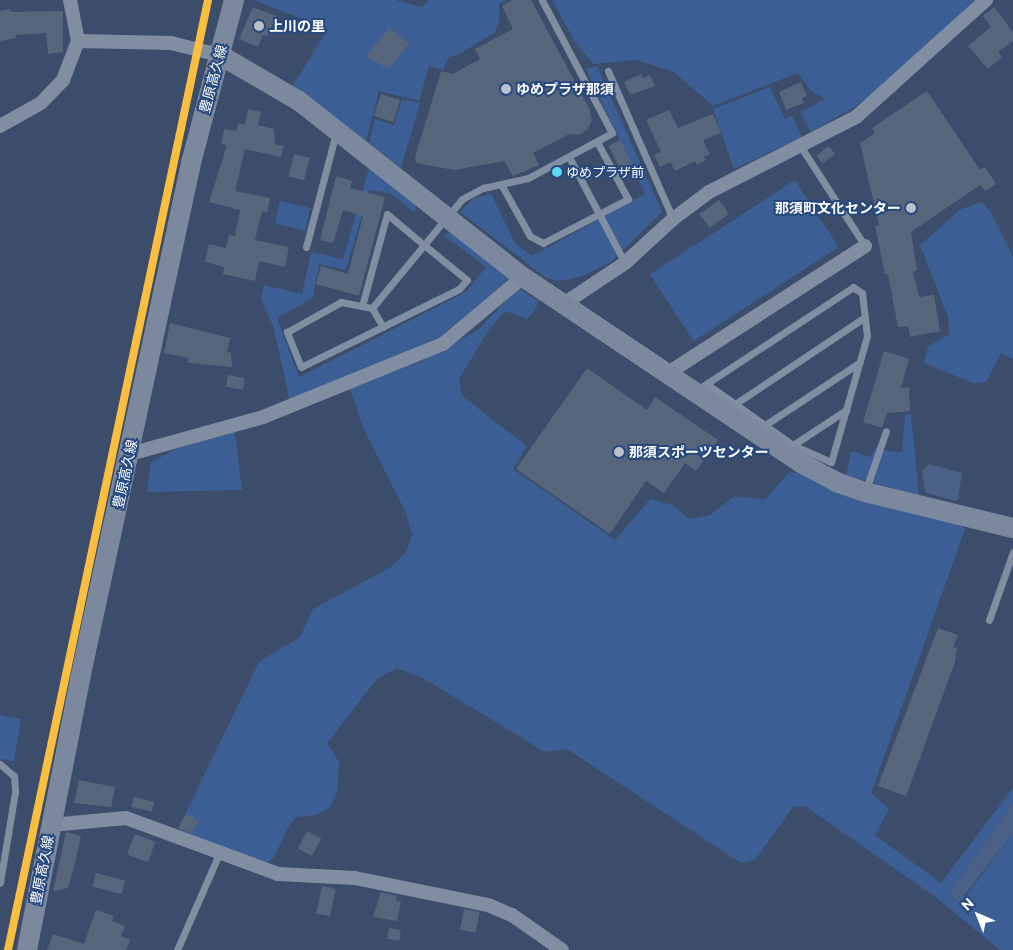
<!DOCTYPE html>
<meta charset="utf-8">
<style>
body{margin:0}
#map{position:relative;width:1013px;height:950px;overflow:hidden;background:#3b4d6a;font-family:Commissioner,"Noto Sans JP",sans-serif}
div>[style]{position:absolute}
.green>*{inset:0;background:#3b5e94;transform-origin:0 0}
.water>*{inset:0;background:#4a6087}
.building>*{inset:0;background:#56657c;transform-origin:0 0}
.lane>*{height:7px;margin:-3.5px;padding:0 3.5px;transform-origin:3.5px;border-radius:3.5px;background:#818da1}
.street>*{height:14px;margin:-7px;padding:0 7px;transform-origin:7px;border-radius:7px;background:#818da1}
.secondary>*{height:20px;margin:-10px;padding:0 10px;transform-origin:10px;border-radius:10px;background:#7c889d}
.rail-1>*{height:8px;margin:-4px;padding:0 4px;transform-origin:4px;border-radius:4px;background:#fbbe40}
.dots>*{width:14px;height:14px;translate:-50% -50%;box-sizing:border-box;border:2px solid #27487e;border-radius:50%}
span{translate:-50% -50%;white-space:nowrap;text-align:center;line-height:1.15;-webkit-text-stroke:4px #27487e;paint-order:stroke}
.bus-label{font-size:13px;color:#fff}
.left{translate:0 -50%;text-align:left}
.poi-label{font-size:14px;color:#fff;font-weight:700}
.right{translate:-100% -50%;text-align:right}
.street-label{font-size:14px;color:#fff}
.north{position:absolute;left:953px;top:890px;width:50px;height:50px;-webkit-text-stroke:4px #27487e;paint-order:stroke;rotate:316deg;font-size:14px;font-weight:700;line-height:20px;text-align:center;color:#fff}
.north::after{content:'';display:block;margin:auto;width:18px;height:22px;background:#fff;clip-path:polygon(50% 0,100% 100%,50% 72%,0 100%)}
</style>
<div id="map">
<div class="green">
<i style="clip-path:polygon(254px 0,395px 0,422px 7px,429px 0,506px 0,499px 4px,499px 20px,495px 32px,458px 55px,449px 57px,443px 70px,429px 66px,419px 101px,379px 91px,366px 141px,293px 85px,328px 29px)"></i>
<i style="clip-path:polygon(552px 0,975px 0,884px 85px,856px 106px,811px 132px,800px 113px,825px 99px,810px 90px,798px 73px,713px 106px,674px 72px,636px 60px,593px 64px,575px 42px)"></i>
<i style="clip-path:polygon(597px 66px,662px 212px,611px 262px,583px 276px,559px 281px,546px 278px,460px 212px,474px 198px,491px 194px,515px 243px,532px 256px,645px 194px,586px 69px)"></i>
<i style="clip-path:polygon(770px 87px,785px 119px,792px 116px,802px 137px,734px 169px,713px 109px)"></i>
<i style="clip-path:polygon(402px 99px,420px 103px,401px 168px,369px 143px,375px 119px,394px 125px)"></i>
<i style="clip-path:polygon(369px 168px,416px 206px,414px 212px,390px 193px,369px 190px,346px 270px,319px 264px,313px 298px,277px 318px,299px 377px,466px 292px,486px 267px,444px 235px,451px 232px,512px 280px,440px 337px,290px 402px,274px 329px,261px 298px,264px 285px,302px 294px,311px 252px,343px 259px)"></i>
<i style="left:795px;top:180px;width:80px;height:173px;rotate:57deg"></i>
<i style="left:280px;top:201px;width:31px;height:23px;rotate:13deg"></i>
<i style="clip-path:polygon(982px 202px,990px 211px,1013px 257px,1013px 359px,1001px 353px,986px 382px,973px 383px,924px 363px,928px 347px,949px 334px,948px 317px,920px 245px,961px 209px)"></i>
<i style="clip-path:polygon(518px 288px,539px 301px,535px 310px,527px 319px,505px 311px,488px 331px,459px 379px,462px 396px,527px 446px,513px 469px,615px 540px,650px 499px,673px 505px,689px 519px,710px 515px,735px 496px,765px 500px,789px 472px,806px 474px,958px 522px,965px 529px,871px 793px,889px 809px,875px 835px,941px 883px,1013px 788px,1013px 803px,953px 888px,965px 897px,1013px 833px,1013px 950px,1000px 950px,934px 896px,805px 806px,793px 807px,755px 860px,741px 863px,567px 749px,545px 752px,423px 678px,397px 668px,377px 679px,327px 743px,339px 762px,337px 791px,330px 807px,316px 815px,296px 817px,286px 831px,275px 856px,264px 866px,178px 829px,259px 662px,300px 637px,313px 609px,391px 567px,406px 552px,412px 535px,406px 513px,363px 428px,350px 388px,422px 361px,478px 330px)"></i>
<i style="clip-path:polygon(905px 414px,911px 415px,919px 496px,846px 475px,851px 451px,871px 457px,875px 448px,902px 453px)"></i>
<i style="clip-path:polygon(235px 432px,242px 490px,147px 492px,151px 462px,181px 447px)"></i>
<i style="clip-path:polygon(0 715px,21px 719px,14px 761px,0 759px)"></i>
</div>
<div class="water">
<i style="clip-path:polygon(929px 464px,962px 473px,958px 500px,955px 501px,925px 492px,922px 470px)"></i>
<i style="clip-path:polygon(1013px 803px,1013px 833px,959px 902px,951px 895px,953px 888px)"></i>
</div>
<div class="building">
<i style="clip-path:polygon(512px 0,531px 0,589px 108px,592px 120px,588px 129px,579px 135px,569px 134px,533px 153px,539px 165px,513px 176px,504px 161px,454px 170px,416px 163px,415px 157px,441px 71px,453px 74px,480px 59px,475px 49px,513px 29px,502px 6px)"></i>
<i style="clip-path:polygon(253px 7px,276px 16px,268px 36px,263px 35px,258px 47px,239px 39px)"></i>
<i style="clip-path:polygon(994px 7px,1013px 32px,1013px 41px,998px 52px,1002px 57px,988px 69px,968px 46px,991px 27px,983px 16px)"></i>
<i style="clip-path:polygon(10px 9px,11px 12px,63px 11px,63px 52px,48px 54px,46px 33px,16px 35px,16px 38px,0 41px,0 11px)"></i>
<i style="clip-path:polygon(389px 28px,410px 44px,388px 69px,366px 56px)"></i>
<i style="clip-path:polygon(641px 74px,643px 78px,650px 75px,655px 86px,630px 95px,624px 82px)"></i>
<i style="clip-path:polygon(801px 82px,807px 96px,802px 98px,804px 103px,786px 110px,779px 92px)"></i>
<i style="clip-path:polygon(927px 91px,980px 170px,985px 167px,996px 184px,985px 191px,980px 185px,911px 232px,917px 270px,913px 272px,919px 297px,934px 295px,940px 331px,910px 337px,908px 326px,898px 327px,888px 274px,885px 274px,875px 226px,879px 225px,860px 143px,875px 133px,872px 128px)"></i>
<i style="left:381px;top:94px;width:20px;height:23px;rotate:18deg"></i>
<i style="clip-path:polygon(248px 109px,261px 112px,258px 125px,274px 129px,275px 144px,284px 146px,281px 157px,245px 149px,235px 191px,270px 198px,267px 212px,262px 211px,255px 240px,289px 247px,285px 267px,259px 261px,255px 281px,223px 274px,224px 267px,205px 262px,209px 244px,226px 248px,229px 235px,235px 236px,240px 210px,209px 202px,227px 145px,221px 144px,224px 129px,237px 131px,238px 123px,245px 125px)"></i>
<i style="clip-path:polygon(669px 110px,678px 128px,713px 114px,721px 133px,703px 140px,710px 154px,704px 157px,706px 160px,697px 165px,695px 161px,675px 171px,670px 162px,660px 167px,654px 155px,661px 152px,646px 120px)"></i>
<i style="left:620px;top:140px;width:34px;height:13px;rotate:63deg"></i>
<i style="left:829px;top:146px;width:10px;height:16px;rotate:53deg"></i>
<i style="left:294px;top:154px;width:16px;height:23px;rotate:14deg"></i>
<i style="clip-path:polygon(336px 176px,352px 181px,350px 188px,385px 197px,359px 296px,316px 284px,321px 266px,348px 274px,363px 216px,343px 210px,333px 243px,320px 240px)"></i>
<i style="left:719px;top:200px;width:17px;height:24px;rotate:54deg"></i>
<i style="clip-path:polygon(170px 323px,230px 338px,227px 352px,231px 353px,232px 367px,188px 363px,189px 358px,164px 353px)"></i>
<i style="clip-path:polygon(884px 351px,909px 359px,901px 388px,909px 387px,910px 411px,887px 413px,882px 428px,863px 422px)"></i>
<i style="clip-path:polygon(587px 368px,647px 410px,655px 397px,718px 440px,696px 471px,685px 463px,664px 493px,646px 481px,610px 534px,516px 469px)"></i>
<i style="left:228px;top:375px;width:17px;height:12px;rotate:10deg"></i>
<i style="clip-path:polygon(938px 628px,958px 635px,953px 647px,957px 648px,955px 662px,906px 796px,878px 786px)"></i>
<i style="clip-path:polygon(79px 780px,115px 787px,111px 807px,74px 803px)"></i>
<i style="left:134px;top:797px;width:21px;height:10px;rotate:14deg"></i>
<i style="clip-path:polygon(186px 814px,199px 821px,192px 833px,178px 828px)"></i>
<i style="left:307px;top:831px;width:16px;height:20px;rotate:27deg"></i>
<i style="clip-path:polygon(66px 832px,81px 836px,74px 867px,68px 888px,53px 891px)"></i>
<i style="left:135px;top:834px;width:22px;height:22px;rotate:21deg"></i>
<i style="left:96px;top:873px;width:30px;height:14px;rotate:15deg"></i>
<i style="left:322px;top:886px;width:14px;height:28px;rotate:12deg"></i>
<i style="clip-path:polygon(381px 892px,397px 896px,396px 901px,401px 902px,397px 921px,373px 917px)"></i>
<i style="left:464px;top:909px;width:16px;height:21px;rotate:11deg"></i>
<i style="clip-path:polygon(96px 910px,114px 916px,112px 921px,125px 926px,121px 936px,130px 940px,126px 950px,47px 950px,53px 934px,84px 944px)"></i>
<i style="left:389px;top:928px;width:12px;height:11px;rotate:9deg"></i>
</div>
<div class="lane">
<i style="left:608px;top:71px;width:162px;rotate:66.3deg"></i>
<i style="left:801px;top:147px;width:118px;rotate:57.1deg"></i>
<i style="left:569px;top:157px;width:120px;rotate:62.2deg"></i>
<i style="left:502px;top:186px;width:57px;rotate:60.8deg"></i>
<i style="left:530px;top:236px;width:15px;rotate:28deg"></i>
<i style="left:543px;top:243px;width:96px;rotate:-27.4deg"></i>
<i style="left:628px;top:199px;width:65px;rotate:-118.5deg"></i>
<i style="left:306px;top:247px;width:118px;rotate:-75.3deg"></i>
<i style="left:362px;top:306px;width:95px;rotate:-74.8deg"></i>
<i style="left:387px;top:214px;width:48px;rotate:40deg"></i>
<i style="left:424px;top:245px;width:55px;rotate:39.1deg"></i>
<i style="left:467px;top:280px;width:12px;rotate:132deg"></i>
<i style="left:459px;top:289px;width:176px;rotate:153.7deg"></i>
<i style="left:301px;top:367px;width:38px;rotate:-112deg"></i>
<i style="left:287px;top:332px;width:62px;rotate:-29.1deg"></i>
<i style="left:341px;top:302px;width:32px;rotate:11deg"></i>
<i style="left:372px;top:308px;width:82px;rotate:-50.5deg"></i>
<i style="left:424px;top:245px;width:36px;rotate:-51deg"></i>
<i style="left:447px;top:217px;width:23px;rotate:-50deg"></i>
<i style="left:462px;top:199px;width:24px;rotate:-28deg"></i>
<i style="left:483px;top:188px;width:46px;rotate:-12.5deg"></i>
<i style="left:528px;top:178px;width:95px;rotate:-28.2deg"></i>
<i style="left:612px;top:133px;width:150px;rotate:-117.8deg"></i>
<i style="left:372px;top:308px;width:22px;rotate:60deg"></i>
<i style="left:697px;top:390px;width:187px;rotate:-33.4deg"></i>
<i style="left:853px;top:287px;width:11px;rotate:34deg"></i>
<i style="left:862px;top:293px;width:43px;rotate:83.4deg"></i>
<i style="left:867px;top:336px;width:131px;rotate:105.9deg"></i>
<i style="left:831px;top:462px;width:42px;rotate:-155.9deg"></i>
<i style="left:793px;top:445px;width:105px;rotate:-144.7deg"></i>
<i style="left:735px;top:404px;width:156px;rotate:-33.8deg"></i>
<i style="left:765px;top:425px;width:113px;rotate:-33.4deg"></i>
<i style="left:793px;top:445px;width:64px;rotate:-33.4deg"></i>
<i style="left:866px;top:489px;width:61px;rotate:-71deg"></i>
<i style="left:989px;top:620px;width:72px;rotate:-70.6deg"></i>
<i style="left:0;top:764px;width:18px;rotate:41deg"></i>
<i style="left:14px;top:776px;width:16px;rotate:86deg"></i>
<i style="left:15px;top:792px;width:92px;rotate:99.4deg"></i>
<i style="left:177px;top:950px;width:105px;rotate:-66.4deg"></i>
</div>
<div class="street">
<i style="left:78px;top:41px;width:93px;rotate:1.2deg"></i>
<i style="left:171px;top:43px;width:50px;rotate:13.8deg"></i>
<i style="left:0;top:126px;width:47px;rotate:-29.3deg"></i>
<i style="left:41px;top:103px;width:32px;rotate:-46deg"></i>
<i style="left:63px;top:80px;width:42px;rotate:-69deg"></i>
<i style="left:78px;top:41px;width:42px;rotate:-101deg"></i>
<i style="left:562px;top:305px;width:76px;rotate:-33.7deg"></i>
<i style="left:625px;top:263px;width:65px;rotate:-42.5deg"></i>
<i style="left:673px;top:219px;width:45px;rotate:-36.9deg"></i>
<i style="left:709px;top:192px;width:165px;rotate:-27deg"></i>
<i style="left:856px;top:117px;width:175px;rotate:-42deg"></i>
<i style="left:665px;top:375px;width:238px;rotate:-32.8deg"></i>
<i style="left:130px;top:454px;width:138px;rotate:-15.5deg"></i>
<i style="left:263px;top:417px;width:194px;rotate:-22.1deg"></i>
<i style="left:443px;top:344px;width:104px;rotate:-39.9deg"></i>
<i style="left:51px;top:825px;width:75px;rotate:-5.3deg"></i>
<i style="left:126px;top:818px;width:162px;rotate:20.2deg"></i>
<i style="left:278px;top:874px;width:77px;rotate:3deg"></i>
<i style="left:355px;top:878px;width:136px;rotate:11.5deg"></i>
<i style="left:488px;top:905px;width:26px;rotate:23deg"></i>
<i style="left:512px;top:915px;width:61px;rotate:35deg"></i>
</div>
<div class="secondary">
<i style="left:220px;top:55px;width:91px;rotate:30.2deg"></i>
<i style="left:299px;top:101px;width:285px;rotate:38.2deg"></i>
<i style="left:523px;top:277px;width:334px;rotate:33.8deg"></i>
<i style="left:801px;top:463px;width:40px;rotate:28deg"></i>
<i style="left:836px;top:482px;width:31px;rotate:19deg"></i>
<i style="left:865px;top:492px;width:152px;rotate:13.7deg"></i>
<i style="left:27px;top:950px;width:276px;rotate:-78.9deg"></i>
<i style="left:80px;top:679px;width:528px;rotate:-77.86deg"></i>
<i style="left:191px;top:163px;width:169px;rotate:-75.2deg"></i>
</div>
<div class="rail-1">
<i style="left:8px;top:950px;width:971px;rotate:-78.11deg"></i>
</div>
<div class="dots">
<i style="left:259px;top:26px;background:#bac1cb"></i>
<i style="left:506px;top:89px;background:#bac1cb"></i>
<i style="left:557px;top:172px;background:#60d8f3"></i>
<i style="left:911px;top:208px;background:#bac1cb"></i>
<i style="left:619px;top:452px;background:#bac1cb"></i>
</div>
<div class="bus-label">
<span class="left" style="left:566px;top:172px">ゆめプラザ前</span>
</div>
<div class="poi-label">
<span class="left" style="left:269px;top:26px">上川の里</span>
<span class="left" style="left:516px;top:89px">ゆめプラザ那須</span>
<span class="right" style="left:901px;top:208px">那須町文化センター</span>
<span class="left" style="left:629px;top:452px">那須スポーツセンター</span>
</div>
<div class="street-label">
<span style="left:213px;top:79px;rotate:-75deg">豊原高久線</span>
<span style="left:125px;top:474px;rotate:-78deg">豊原高久線</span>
<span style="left:42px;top:870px;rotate:-79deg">豊原高久線</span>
</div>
<div class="north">N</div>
</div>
